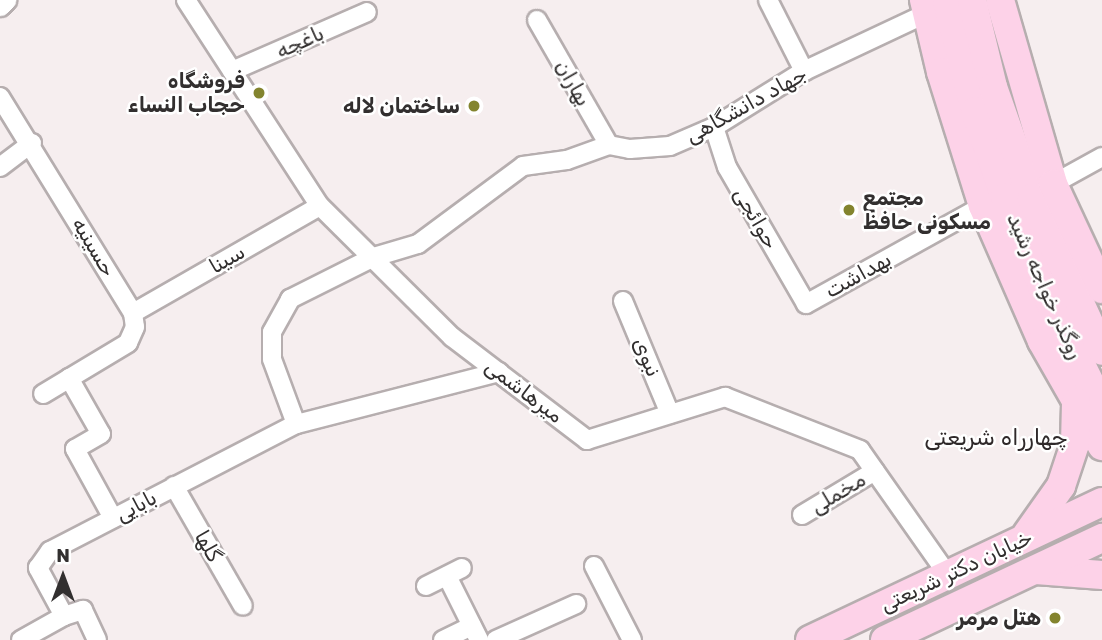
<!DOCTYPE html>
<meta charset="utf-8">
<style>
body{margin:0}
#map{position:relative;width:1102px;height:640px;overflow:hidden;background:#f6eeef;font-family:Rubik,Cairo,sans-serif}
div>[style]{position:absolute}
.roads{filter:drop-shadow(2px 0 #b6aeaf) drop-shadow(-2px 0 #b6aeaf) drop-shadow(0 2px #b6aeaf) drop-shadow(0 -2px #b6aeaf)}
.street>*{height:18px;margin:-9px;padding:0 9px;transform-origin:9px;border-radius:9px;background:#fff}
.secondary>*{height:24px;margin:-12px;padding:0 12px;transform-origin:12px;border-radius:12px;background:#fff}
.primary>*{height:28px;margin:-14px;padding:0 14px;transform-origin:14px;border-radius:14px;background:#fdd2e8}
.dots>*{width:19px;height:19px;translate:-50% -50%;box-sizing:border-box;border:4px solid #fff;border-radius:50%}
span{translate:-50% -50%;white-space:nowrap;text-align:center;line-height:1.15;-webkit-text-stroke:5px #fff;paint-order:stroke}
.street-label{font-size:21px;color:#322f2f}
.poi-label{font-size:21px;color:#322f2f;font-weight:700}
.right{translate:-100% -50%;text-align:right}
.left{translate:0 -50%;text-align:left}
.neighbourhood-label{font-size:23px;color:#2f292a}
.north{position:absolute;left:28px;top:542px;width:70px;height:70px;-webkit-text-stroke:5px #fff;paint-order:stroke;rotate:0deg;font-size:19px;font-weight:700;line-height:28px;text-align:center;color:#322f2f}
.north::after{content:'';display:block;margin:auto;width:24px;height:32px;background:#322f2f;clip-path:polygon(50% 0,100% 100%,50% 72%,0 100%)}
</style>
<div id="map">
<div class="roads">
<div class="street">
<i style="left:186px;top:0;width:246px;rotate:57deg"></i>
<i style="left:320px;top:206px;width:186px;rotate:44.8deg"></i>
<i style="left:452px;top:337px;width:170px;rotate:37.3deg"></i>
<i style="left:587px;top:440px;width:145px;rotate:-17.3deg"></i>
<i style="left:725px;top:397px;width:145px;rotate:21.4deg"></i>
<i style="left:860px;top:450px;width:153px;rotate:54.9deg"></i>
<i style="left:768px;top:0;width:80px;rotate:63.1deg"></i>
<i style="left:537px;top:20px;width:144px;rotate:60.1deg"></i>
<i style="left:232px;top:71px;width:147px;rotate:-23.6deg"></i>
<i style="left:0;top:97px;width:254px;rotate:58.4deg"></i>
<i style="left:133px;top:313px;width:14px;rotate:82deg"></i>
<i style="left:135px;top:327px;width:17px;rotate:114deg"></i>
<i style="left:128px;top:343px;width:99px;rotate:149deg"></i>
<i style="left:714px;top:127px;width:42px;rotate:72deg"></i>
<i style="left:727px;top:167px;width:158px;rotate:60deg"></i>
<i style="left:806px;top:304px;width:202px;rotate:-29deg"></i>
<i style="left:0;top:167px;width:40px;rotate:-37deg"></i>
<i style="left:1053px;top:184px;width:56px;rotate:-28.9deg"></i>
<i style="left:623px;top:301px;width:122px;rotate:67.4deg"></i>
<i style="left:133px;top:313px;width:215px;rotate:-29.8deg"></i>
<i style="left:499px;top:372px;width:210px;rotate:165.6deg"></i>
<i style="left:296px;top:424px;width:69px;rotate:-110.3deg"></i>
<i style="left:272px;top:359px;width:27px;rotate:-90deg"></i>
<i style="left:272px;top:332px;width:38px;rotate:-61deg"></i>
<i style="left:290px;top:299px;width:94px;rotate:-26.6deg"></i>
<i style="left:374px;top:257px;width:46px;rotate:-16.5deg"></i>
<i style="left:418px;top:244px;width:131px;rotate:-36.6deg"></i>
<i style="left:523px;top:166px;width:44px;rotate:-7.8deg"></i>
<i style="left:567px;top:160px;width:45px;rotate:-19.7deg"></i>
<i style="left:609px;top:145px;width:21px;rotate:11deg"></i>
<i style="left:630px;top:149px;width:40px;rotate:-4.3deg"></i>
<i style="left:670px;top:146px;width:48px;rotate:-23.4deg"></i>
<i style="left:714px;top:127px;width:106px;rotate:-31.9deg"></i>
<i style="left:804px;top:71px;width:136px;rotate:-25.2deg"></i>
<i style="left:69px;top:378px;width:64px;rotate:60.3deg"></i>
<i style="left:101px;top:434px;width:30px;rotate:150deg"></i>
<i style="left:75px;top:449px;width:79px;rotate:61.2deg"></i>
<i style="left:174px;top:486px;width:138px;rotate:60.1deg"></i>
<i style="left:802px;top:515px;width:85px;rotate:-31.1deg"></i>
<i style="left:594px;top:566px;width:83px;rotate:62.8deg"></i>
<i style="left:447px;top:576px;width:72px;rotate:63.4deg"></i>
<i style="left:426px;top:586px;width:40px;rotate:-26.6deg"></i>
<i style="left:64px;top:616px;width:20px;rotate:-18deg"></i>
<i style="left:83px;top:610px;width:33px;rotate:65deg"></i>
<i style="left:21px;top:640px;width:49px;rotate:-29.2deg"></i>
<i style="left:64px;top:616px;width:55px;rotate:-118.4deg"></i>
<i style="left:38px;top:568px;width:21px;rotate:-55deg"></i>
<i style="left:50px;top:551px;width:277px;rotate:-27.3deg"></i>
<i style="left:443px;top:640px;width:32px;rotate:-26deg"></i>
<i style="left:496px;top:640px;width:88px;rotate:-24.2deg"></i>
</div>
<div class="secondary">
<i style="left:0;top:4px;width:6px;rotate:-45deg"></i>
</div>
<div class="primary">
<i style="left:924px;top:0;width:74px;rotate:76.7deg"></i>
<i style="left:941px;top:72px;width:140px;rotate:72.6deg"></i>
<i style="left:983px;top:206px;width:147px;rotate:66.4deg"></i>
<i style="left:1042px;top:341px;width:121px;rotate:60.3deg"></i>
<i style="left:947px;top:0;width:114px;rotate:75.8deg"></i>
<i style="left:975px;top:111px;width:91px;rotate:70.8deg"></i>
<i style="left:1005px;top:197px;width:94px;rotate:67.5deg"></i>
<i style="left:1041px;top:284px;width:137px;rotate:63.6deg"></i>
<i style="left:972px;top:0;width:89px;rotate:76.4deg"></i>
<i style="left:993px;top:87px;width:118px;rotate:70.6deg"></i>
<i style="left:1032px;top:198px;width:168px;rotate:65.4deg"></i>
<i style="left:1000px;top:0;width:191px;rotate:73.9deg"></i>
<i style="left:1053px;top:184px;width:116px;rotate:65deg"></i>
<i style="left:1027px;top:534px;width:59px;rotate:-54.7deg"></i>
<i style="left:1061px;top:486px;width:44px;rotate:-71.6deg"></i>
<i style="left:1075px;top:444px;width:42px;rotate:-88.6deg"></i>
<i style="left:1036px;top:570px;width:66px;rotate:4.3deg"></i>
<i style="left:810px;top:640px;width:323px;rotate:-25.3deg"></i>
<i style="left:885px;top:640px;width:240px;rotate:-25.2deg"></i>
</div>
</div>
<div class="dots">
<i style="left:259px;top:93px;background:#83842e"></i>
<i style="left:474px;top:106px;background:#83842e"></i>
<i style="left:849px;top:210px;background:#83842e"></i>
<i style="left:1055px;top:618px;background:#83842e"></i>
</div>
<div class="street-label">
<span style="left:300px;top:42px;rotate:-24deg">باغچه</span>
<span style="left:573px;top:83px;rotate:60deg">بهاران</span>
<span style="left:746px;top:105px;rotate:-29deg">جهاد دانشگاهی</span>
<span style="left:756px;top:218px;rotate:60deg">حوائجی</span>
<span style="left:94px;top:247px;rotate:59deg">حسینیه</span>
<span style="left:227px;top:259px;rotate:-30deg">سینا</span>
<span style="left:858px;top:275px;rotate:-29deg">بهداشت</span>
<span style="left:1045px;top:286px;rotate:66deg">روگذر خواجه رشید</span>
<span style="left:647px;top:357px;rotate:67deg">نبوی</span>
<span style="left:524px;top:391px;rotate:37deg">میرهاشمی</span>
<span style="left:838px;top:493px;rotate:-31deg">مخملی</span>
<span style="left:136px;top:506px;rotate:-28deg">بابایی</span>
<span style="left:208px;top:546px;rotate:60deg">گلها</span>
<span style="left:956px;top:571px;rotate:-25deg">خیابان دکتر شریعتی</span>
</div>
<div class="poi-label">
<span class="right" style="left:245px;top:93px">فروشگاه<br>حجاب النساء</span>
<span class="right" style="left:460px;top:106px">ساختمان لاله</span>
<span class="left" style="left:863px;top:210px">مجتمع<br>مسکونی حافظ</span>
<span class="right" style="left:1041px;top:618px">هتل مرمر</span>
</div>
<div class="neighbourhood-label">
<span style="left:996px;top:437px">چهارراه شریعتی</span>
</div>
<div class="north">N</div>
</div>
